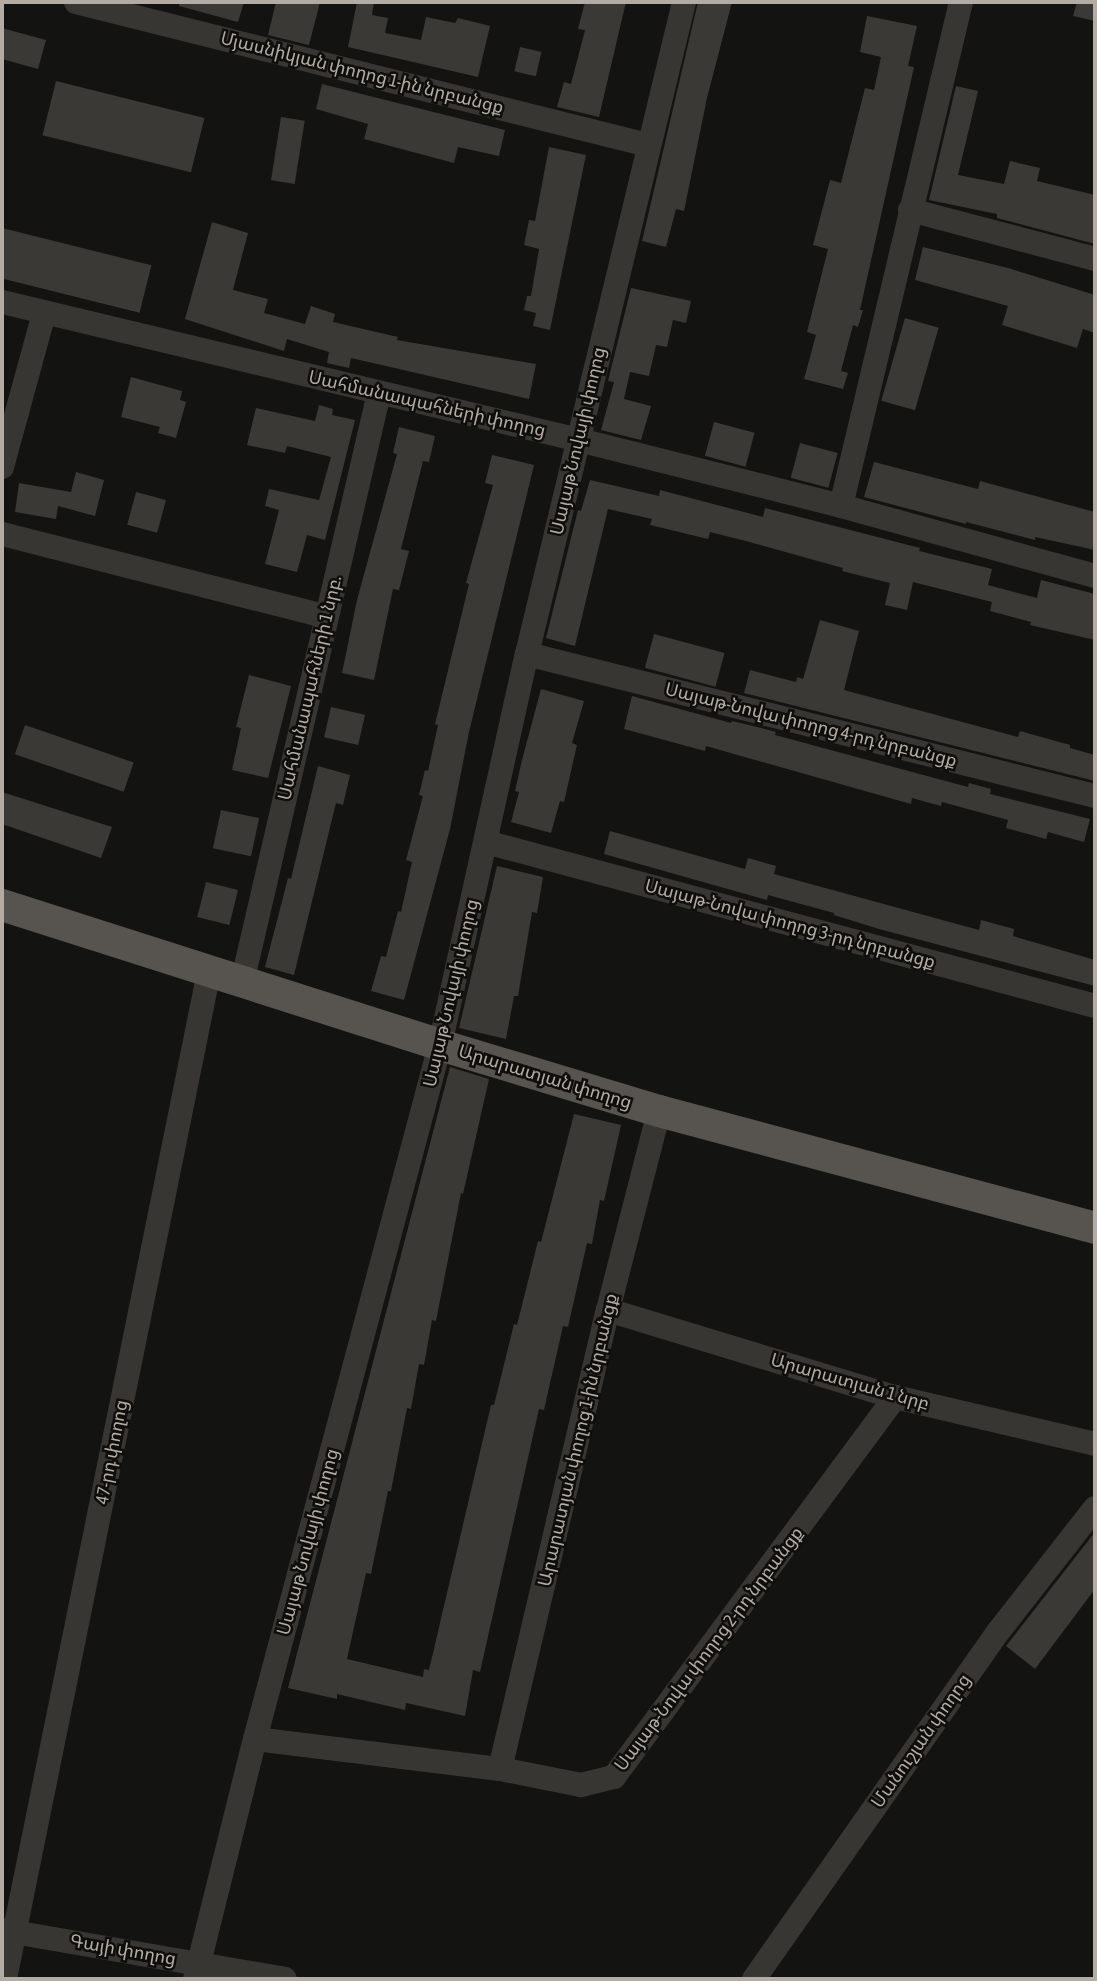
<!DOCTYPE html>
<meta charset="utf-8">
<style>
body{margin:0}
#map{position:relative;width:1097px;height:1981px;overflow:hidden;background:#131311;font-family:"Asap Condensed","Noto Sans Armenian",sans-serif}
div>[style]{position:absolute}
.building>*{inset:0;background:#3b3936;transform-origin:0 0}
.minor>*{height:24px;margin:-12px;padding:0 12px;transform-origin:12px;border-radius:12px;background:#383632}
.major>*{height:32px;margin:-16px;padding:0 16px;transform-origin:16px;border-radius:16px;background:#57534e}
span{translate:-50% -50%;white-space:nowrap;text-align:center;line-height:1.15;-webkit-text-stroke:5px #0e0e0c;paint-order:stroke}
.street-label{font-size:18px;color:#b4aba2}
.frame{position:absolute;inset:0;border:4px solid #b4aba2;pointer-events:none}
</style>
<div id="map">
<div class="building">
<i style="clip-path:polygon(179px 2px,244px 2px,238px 22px,179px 6px)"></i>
<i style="clip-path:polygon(276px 2px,320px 2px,309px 45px,268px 35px)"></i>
<i style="clip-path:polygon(357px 2px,374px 2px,372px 15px,388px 18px,385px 33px,421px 40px,426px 17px,455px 23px,458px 18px,490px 26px,478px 77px,348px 47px)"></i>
<i style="clip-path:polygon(585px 2px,626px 2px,599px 117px,557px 107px,564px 82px,571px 84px,585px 30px,578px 29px)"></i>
<i style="clip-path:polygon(698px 2px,732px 2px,707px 98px,684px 211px,676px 209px,666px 247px,642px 241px)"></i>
<i style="clip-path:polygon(1077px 2px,1095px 2px,1095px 21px,1073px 16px)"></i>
<i style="clip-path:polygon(867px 16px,917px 26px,908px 66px,914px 67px,860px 310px,863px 310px,858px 327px,853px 325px,841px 371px,848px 373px,843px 389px,804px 379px,816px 335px,807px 332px,828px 249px,813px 245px,830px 180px,841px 183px,865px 88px,874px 90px,881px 57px,860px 52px)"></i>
<i style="clip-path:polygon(2px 28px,46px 40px,38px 69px,2px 59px)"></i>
<i style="left:520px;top:47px;width:22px;height:25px;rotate:13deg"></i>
<i style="left:56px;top:81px;width:153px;height:56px;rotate:14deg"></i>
<i style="clip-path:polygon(322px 84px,505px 130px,499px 156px,458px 147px,454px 163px,364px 139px,368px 124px,316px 109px)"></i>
<i style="clip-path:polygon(956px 86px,978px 91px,958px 175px,1004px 184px,1010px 161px,1040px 168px,1037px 181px,1095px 195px,1095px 244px,997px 218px,997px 214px,929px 200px)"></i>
<i style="left:281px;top:117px;width:24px;height:64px;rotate:9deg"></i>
<i style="clip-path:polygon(549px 147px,586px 155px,550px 330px,533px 326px,536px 313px,524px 310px,527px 296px,531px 296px,539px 249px,524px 245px,529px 220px,535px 221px)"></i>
<i style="clip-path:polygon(212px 222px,248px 233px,233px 290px,268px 299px,264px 313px,305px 324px,311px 306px,335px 314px,333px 322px,398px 337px,397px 340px,536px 364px,529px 399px,351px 358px,349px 368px,327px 363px,329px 352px,287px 339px,284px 351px,185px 319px)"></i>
<i style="left:2px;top:228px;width:154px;height:49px;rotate:14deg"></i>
<i style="clip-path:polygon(923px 247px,1008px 268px,1095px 295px,1095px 333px,1083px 329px,1077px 348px,1002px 325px,1008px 306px,915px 280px)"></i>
<i style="clip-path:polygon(631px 288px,691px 301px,686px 323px,673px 320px,667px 347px,656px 345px,649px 376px,630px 372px,624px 399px,651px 406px,641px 440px,601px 430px,614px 382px,608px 381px)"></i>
<i style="left:905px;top:318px;width:35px;height:86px;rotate:16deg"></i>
<i style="clip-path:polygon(131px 377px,182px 391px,180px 400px,186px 402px,176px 438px,158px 433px,160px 427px,121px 417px)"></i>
<i style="clip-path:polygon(319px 405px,333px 409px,332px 415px,355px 420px,325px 540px,307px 535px,297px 572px,265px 564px,279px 510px,265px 506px,269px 489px,319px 500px,331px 457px,287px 446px,285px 453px,247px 445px,256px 408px,315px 421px)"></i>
<i style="left:714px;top:422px;width:42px;height:35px;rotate:15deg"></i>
<i style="clip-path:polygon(399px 427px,435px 436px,429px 462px,423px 461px,401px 549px,409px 551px,399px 590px,393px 589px,374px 680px,342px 673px,357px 600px,397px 454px,393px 453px)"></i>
<i style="left:800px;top:443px;width:39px;height:36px;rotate:15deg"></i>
<i style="clip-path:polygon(492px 455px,534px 465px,469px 732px,450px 829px,404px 1000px,371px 991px,381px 956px,386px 957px,398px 911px,401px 912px,412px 862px,406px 860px,423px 796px,419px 795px,425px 770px,428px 771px,438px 725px,435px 724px,469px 584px,466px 583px,493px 485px,485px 483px)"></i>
<i style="clip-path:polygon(874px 462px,978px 489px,980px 481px,1095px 512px,1095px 550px,1035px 537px,1035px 540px,966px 522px,966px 524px,864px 497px)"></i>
<i style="clip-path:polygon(76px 472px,104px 480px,95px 516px,58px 506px,56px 519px,15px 512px,19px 483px,71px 492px)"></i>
<i style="clip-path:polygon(590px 480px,659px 496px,660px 490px,763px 517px,765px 508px,920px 548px,919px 551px,992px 569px,988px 585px,1037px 598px,1041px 580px,1095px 594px,1095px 640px,1030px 625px,1031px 622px,990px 611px,992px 602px,913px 582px,907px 610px,885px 605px,890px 583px,842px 571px,843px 568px,746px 541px,710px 532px,708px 539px,650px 525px,652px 519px,608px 509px,575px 646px,546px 638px,578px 510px,581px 511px)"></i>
<i style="left:136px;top:492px;width:31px;height:34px;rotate:15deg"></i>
<i style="clip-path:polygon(820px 620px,859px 631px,844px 690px,1018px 737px,1020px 731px,1070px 745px,1070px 748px,1095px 755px,1095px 781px,744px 693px,750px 670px,796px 682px,797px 677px,803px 679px)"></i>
<i style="left:654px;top:634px;width:73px;height:35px;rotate:15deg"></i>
<i style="clip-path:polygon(249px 675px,291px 686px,268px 778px,232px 770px,241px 728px,236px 727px)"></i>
<i style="clip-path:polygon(541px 689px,584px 701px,572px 743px,577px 745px,564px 802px,560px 801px,551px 833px,511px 822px,519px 792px,515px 791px,522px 760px)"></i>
<i style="clip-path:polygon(632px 696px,731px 723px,732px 721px,753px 726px,776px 732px,775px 735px,968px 787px,969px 783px,991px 789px,990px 794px,1090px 819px,1084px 842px,1048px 832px,1046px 839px,1006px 828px,1008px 820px,942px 802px,941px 806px,912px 798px,911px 804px,706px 746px,705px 751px,624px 729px)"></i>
<i style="left:331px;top:707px;width:35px;height:31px;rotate:13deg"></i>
<i style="left:25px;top:725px;width:115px;height:31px;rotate:19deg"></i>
<i style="clip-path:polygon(318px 766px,350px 775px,343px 805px,336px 803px,294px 975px,265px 967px,288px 878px,291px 879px)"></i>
<i style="clip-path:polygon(2px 792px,112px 827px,101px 858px,2px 824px)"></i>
<i style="left:221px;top:810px;width:39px;height:39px;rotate:12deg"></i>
<i style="clip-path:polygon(610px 831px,745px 869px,748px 858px,776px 866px,774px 874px,979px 930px,981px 920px,1014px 929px,1013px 936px,1095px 960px,1095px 986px,879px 929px,834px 915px,834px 913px,768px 895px,767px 900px,604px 854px)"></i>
<i style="clip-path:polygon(497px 866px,543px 877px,537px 913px,532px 912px,518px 996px,514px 996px,506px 1039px,459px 1028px)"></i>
<i style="left:206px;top:882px;width:33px;height:36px;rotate:14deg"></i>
<i style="clip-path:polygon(450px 1067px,489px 1079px,463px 1194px,461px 1193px,436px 1321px,432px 1320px,424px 1365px,419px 1364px,411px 1409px,407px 1408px,391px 1491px,388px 1491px,371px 1574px,366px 1573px,347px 1659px,423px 1677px,424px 1669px,429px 1670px,491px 1405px,494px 1405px,514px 1324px,517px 1325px,538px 1241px,541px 1242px,574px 1114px,621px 1125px,604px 1201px,600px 1200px,592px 1244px,587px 1243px,568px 1327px,563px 1326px,544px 1410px,539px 1409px,480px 1672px,473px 1670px,465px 1716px,406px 1703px,405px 1710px,337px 1694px,337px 1699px,288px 1688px)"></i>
<i style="clip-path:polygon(1095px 1532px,1095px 1589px,1035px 1669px,1006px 1646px)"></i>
</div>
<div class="minor">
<i style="left:76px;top:2px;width:590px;rotate:14.04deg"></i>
<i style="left:910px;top:210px;width:191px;rotate:14.8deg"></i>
<i style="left:2px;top:302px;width:593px;rotate:13.45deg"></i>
<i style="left:579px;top:440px;width:270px;rotate:14.1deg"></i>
<i style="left:841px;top:506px;width:263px;rotate:15.4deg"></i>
<i style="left:2px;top:467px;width:160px;rotate:-74.7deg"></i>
<i style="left:841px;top:506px;width:518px;rotate:-76.61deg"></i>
<i style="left:2px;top:534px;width:335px;rotate:14.3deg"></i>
<i style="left:527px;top:654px;width:585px;rotate:14.04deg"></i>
<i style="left:486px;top:842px;width:631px;rotate:15.07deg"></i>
<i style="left:242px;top:983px;width:606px;rotate:-76.93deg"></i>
<i style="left:608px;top:1310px;width:300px;rotate:16.9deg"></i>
<i style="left:895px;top:1397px;width:205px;rotate:13.2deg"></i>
<i style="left:255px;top:1739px;width:247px;rotate:7deg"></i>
<i style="left:500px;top:1769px;width:83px;rotate:11.2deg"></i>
<i style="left:581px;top:1785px;width:34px;rotate:-14deg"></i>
<i style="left:614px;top:1777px;width:473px;rotate:-53.5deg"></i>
<i style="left:500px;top:1769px;width:472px;rotate:-76.8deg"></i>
<i style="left:608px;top:1310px;width:205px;rotate:-75.6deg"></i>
<i style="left:2px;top:1930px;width:287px;rotate:9.8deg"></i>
<i style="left:5px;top:1979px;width:1027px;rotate:-78.55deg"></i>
<i style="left:195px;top:1979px;width:247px;rotate:-76deg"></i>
<i style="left:255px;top:1739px;width:718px;rotate:-75.07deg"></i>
<i style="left:440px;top:1045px;width:401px;rotate:-77.5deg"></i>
<i style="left:527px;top:654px;width:671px;rotate:-76.46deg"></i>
<i style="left:754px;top:1979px;width:424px;rotate:-54.9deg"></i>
<i style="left:998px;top:1632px;width:157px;rotate:-52deg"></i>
</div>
<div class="major">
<i style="left:2px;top:905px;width:460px;rotate:17.7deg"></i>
<i style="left:440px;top:1045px;width:229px;rotate:16.8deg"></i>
<i style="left:659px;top:1111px;width:451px;rotate:15deg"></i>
</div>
<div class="street-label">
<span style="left:362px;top:73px;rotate:14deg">Մյասնիկյան փողոց 1-ին նրբանցք</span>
<span style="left:427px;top:404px;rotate:13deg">Սահմանապահների փողոց</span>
<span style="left:578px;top:441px;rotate:-77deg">Սայաթ Նովայի փողոց</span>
<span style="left:310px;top:688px;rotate:-77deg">Սահմանապահների 1 նրբ.</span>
<span style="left:811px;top:725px;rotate:14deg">Սայաթ-Նովա փողոց 4-րդ նրբանցք</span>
<span style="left:790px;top:924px;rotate:15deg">Սայաթ-Նովա փողոց 3-րդ նրբանցք</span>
<span style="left:451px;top:993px;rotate:-77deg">Սայաթ Նովայի փողոց</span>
<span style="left:545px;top:1077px;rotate:17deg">Արարատյան փողոց</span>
<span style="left:850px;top:1382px;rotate:16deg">Արարատյան 1 նրբ</span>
<span style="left:578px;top:1440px;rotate:-77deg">Արարատյան փողոց 1-ին նրբանցք</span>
<span style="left:112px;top:1452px;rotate:-79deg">47-րդ փողոց</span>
<span style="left:308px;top:1542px;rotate:-75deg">Սայաթ Նովայի փողոց</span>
<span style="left:709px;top:1649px;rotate:-53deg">Սայաթ-Նովա փողոց 2-րդ նրբանցք</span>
<span style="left:921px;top:1741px;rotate:-55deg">Մանուշյան փողոց</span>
<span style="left:123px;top:1950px;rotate:10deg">Գայի փողոց</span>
</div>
<div class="frame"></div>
</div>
